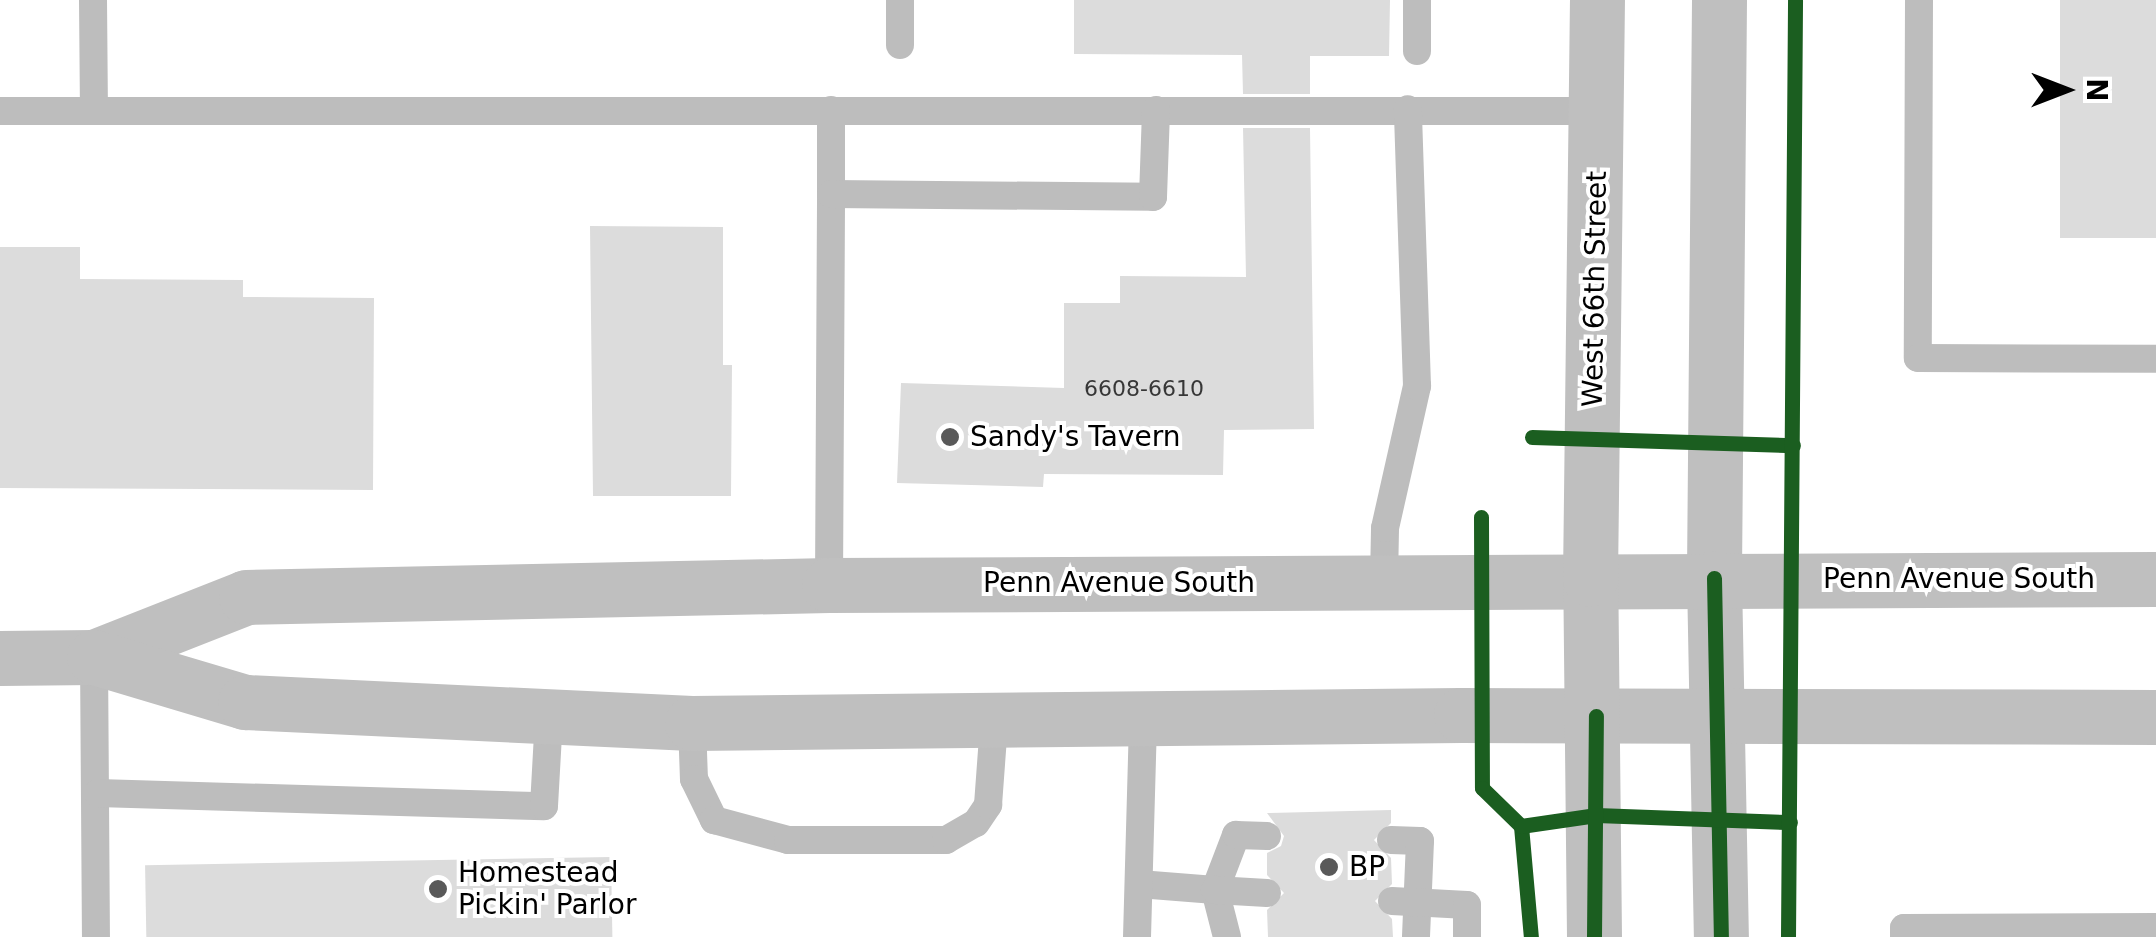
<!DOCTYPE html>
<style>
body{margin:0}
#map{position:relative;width:2156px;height:937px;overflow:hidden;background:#fff;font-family:"DejaVu Sans",sans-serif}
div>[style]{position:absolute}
.building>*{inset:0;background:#dcdcdc;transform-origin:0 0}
.service>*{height:28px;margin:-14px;padding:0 14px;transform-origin:14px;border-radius:14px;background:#bdbdbd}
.secondary>*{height:55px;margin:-27.5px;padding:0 27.5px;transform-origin:27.5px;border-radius:27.5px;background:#bfbfbf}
.cycleway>*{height:15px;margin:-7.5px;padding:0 7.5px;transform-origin:7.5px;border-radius:7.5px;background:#1b5e20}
.dots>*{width:28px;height:28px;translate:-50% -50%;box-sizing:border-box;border:5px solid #fff;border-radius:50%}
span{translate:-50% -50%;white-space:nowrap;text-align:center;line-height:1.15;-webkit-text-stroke:8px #fff;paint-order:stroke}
.number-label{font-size:22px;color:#373737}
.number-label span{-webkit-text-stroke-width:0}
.street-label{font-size:28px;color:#000}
.poi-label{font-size:28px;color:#000}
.left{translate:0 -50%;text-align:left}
.north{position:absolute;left:2016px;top:40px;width:100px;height:100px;-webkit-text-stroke:8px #fff;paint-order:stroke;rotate:90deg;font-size:28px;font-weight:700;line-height:40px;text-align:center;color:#000}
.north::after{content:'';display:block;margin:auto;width:35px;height:45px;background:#000;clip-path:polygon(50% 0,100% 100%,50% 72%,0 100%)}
</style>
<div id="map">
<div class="building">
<i style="clip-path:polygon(1074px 0,1390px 0,1389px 56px,1310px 56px,1310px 94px,1243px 94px,1242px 55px,1074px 54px)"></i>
<i style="left:2060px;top:0;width:96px;height:238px"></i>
<i style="clip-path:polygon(1243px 128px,1310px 128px,1314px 429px,1224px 430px,1223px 475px,1044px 474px,1043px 487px,897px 483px,901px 383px,1064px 388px,1064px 303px,1120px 303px,1120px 276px,1246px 277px)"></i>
<i style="clip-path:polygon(590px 226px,723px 227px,723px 365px,732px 365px,731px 496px,593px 496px)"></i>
<i style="clip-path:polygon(0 247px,80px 247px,80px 279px,243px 280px,243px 297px,374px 298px,373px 490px,0 488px)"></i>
<i style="clip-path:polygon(1391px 810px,1391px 823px,1374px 840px,1391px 858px,1392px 884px,1375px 901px,1392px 919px,1393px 937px,1268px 937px,1267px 910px,1284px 893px,1267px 875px,1267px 853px,1281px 846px,1284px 836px,1267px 813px)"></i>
<i style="left:611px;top:857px;width:80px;height:466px;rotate:89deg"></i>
</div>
<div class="service">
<i style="left:93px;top:0;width:111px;rotate:89.5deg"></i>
<i style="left:1919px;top:0;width:358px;rotate:90.2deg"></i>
<i style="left:1918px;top:358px;width:238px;rotate:0.2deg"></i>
<i style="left:900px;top:45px;width:45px;rotate:-90deg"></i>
<i style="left:1417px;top:51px;width:51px;rotate:-90deg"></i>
<i style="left:831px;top:110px;width:84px;rotate:90deg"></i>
<i style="left:0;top:111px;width:1597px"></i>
<i style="left:1384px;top:581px;width:53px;rotate:-88.9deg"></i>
<i style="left:1385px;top:528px;width:146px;rotate:-77.3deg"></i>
<i style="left:1417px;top:386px;width:277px;rotate:-91.9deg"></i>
<i style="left:829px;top:585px;width:391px;rotate:-89.7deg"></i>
<i style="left:831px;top:194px;width:322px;rotate:0.5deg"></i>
<i style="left:1153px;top:197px;width:87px;rotate:-88deg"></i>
<i style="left:94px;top:657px;width:280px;rotate:89.6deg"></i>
<i style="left:692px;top:723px;width:56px;rotate:88deg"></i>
<i style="left:694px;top:779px;width:46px;rotate:64deg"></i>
<i style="left:714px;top:820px;width:77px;rotate:15.1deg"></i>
<i style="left:788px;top:840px;width:158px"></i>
<i style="left:946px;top:840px;width:34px;rotate:-30deg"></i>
<i style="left:976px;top:823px;width:22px;rotate:-56deg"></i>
<i style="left:988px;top:805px;width:81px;rotate:-85.8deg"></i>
<i style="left:98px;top:793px;width:446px;rotate:1.7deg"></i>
<i style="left:544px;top:806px;width:89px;rotate:-86.8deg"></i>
<i style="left:1391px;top:840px;width:29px;rotate:2deg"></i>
<i style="left:1420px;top:841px;width:96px;rotate:92.4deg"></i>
<i style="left:1139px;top:884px;width:76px;rotate:4.5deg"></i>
<i style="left:1215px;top:890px;width:59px;rotate:-69.1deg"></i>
<i style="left:1236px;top:835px;width:31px;rotate:2deg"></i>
<i style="left:1392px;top:901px;width:75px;rotate:3.1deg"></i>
<i style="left:1467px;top:905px;width:32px;rotate:90deg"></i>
<i style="left:1137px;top:937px;width:216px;rotate:-88.4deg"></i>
<i style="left:1227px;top:937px;width:49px;rotate:-104.3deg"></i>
<i style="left:1215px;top:890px;width:52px;rotate:3.3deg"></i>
<i style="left:1904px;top:937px;width:9px;rotate:-90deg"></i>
<i style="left:1904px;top:928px;width:252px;rotate:-0.2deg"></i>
</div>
<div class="secondary">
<i style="left:1719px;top:0;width:578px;rotate:90.5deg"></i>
<i style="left:1714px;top:578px;width:359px;rotate:88.9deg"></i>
<i style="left:94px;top:657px;width:163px;rotate:-21.5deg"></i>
<i style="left:246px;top:597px;width:583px;rotate:-1.18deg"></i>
<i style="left:829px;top:585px;width:1327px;rotate:-0.26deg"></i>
<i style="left:0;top:658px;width:94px;rotate:-0.6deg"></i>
<i style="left:94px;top:657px;width:158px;rotate:16.6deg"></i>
<i style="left:245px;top:702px;width:447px;rotate:2.7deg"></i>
<i style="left:692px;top:723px;width:769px;rotate:-0.6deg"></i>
<i style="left:1461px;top:715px;width:695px;rotate:0.16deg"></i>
<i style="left:1594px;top:937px;width:358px;rotate:-90.6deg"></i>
<i style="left:1590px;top:579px;width:579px;rotate:-89.31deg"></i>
</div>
<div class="cycleway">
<i style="left:1532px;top:437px;width:261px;rotate:1.8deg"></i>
<i style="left:1481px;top:517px;width:271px;rotate:89.8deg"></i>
<i style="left:1482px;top:788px;width:54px;rotate:44.3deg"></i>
<i style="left:1521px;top:826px;width:111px;rotate:84.9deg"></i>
<i style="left:1714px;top:578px;width:359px;rotate:88.9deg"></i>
<i style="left:1521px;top:826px;width:76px;rotate:-8.3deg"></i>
<i style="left:1596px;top:815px;width:194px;rotate:2.1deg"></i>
<i style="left:1594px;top:937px;width:221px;rotate:-89.5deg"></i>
<i style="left:1788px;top:937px;width:937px;rotate:-89.57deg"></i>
</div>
<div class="dots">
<i style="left:950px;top:437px;background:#595959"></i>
<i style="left:1329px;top:867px;background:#595959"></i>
<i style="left:438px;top:889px;background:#595959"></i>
</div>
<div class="number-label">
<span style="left:1144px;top:389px">6608-6610</span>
</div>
<div class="street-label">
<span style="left:1595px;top:289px;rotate:-89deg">West 66th Street</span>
<span style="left:1959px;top:579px">Penn Avenue South</span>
<span style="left:1119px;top:583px">Penn Avenue South</span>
</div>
<div class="poi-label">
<span class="left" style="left:970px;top:437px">Sandy's Tavern</span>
<span class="left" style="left:1349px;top:867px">BP</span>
<span class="left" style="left:458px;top:889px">Homestead<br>Pickin' Parlor</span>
</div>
<div class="north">N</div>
</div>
